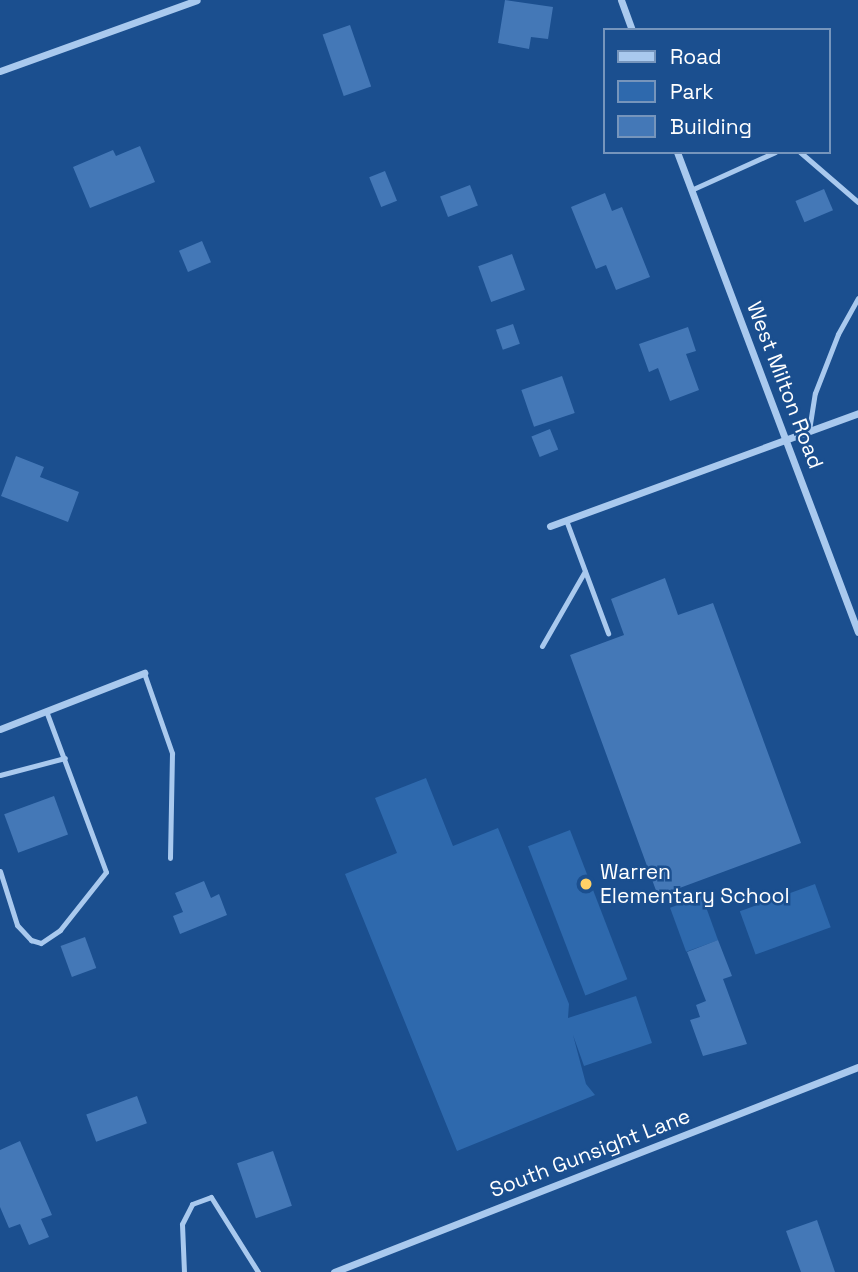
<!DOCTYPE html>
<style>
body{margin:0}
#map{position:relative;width:858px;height:1272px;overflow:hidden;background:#1b4f8f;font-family:"Space Grotesk",sans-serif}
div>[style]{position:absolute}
.green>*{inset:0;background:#2e69ad;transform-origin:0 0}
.building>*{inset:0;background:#4478b7;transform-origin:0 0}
.lane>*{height:5px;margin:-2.5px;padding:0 2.5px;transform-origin:2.5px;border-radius:2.5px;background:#a9c9ee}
.street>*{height:7px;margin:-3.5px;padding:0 3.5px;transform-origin:3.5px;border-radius:3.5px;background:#a9c9ee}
.dots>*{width:19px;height:19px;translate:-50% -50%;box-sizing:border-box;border:4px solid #1b4f8f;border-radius:50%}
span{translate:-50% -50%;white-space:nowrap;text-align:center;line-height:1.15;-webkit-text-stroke:5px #1b4f8f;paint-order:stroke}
.street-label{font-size:21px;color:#fff}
.poi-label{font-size:21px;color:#fff}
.left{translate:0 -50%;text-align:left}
.legend{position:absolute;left:603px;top:28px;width:228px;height:126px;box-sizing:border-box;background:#1b4f8f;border:2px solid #7695bc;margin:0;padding:9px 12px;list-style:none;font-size:21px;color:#fff}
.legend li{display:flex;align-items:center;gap:14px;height:35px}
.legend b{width:35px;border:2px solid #7695bc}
</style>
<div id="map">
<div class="green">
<i style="clip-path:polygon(426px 778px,453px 846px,498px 828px,569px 1004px,568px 1018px,636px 996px,652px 1043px,584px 1066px,573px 1035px,586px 1084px,595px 1095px,457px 1151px,345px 874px,397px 853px,375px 798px)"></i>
<i style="left:570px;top:830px;width:160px;height:45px;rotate:69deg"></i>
<i style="left:815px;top:884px;width:46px;height:80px;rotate:70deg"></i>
<i style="left:702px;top:896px;width:47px;height:34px;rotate:70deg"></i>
</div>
<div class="building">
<i style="clip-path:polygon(505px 0,553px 7px,548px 39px,531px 37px,529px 49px,498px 43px)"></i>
<i style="left:350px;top:25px;width:65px;height:29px;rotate:71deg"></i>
<i style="clip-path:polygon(140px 146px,155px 182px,90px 208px,73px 167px,113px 150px,116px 156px)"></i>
<i style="left:385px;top:171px;width:32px;height:17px;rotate:68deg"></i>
<i style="left:470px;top:185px;width:22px;height:32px;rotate:69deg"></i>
<i style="left:824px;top:189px;width:23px;height:31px;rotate:67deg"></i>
<i style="clip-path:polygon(605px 193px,612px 211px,622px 207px,650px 277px,616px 290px,606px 265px,596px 269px,571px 207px)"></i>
<i style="left:202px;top:241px;width:23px;height:25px;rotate:67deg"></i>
<i style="left:512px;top:254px;width:38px;height:36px;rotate:70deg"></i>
<i style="left:513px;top:324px;width:21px;height:18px;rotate:71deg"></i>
<i style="clip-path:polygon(688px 327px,696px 351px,686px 354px,699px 390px,670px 401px,658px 368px,649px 372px,639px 344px)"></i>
<i style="left:562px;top:376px;width:39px;height:43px;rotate:71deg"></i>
<i style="left:550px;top:429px;width:22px;height:20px;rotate:68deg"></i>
<i style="clip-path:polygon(16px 456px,44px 467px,40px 477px,79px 492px,68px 522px,1px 496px)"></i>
<i style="clip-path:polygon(665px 578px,678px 615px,713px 603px,801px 843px,658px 896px,570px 655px,624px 635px,611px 599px)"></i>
<i style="left:54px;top:796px;width:41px;height:53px;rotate:70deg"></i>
<i style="clip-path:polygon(204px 881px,211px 898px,219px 894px,227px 915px,180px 934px,173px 916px,183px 912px,175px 893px)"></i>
<i style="left:85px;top:937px;width:33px;height:26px;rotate:70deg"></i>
<i style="clip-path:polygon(718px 940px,732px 976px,723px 979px,747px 1044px,703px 1056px,690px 1020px,700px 1017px,696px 1005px,706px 1001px,687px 952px)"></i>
<i style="left:137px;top:1096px;width:29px;height:54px;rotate:70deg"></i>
<i style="clip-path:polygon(20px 1141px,52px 1215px,41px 1219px,49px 1237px,29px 1245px,20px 1224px,9px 1228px,0 1207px,0 1150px)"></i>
<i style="left:273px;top:1151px;width:58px;height:38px;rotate:71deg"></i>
<i style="clip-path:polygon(817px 1220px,835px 1272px,801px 1272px,786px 1231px)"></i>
</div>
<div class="lane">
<i style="left:800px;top:152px;width:77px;rotate:40.8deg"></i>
<i style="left:691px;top:190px;width:92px;rotate:-24.3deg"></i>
<i style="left:809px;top:430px;width:37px;rotate:-81deg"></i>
<i style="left:815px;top:393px;width:63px;rotate:-68.7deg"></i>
<i style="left:838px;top:334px;width:41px;rotate:-60.9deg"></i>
<i style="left:566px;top:520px;width:121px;rotate:69.6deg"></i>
<i style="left:542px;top:646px;width:86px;rotate:-60.2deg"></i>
<i style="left:144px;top:673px;width:85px;rotate:70.7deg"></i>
<i style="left:172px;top:753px;width:105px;rotate:91.1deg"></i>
<i style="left:0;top:775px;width:67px;rotate:-14.7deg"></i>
<i style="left:0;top:871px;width:57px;rotate:72.5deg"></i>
<i style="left:17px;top:925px;width:21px;rotate:47deg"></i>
<i style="left:31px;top:940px;width:10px;rotate:17deg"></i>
<i style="left:41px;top:943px;width:23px;rotate:-34deg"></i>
<i style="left:60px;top:930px;width:74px;rotate:-51.6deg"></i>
<i style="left:106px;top:872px;width:172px;rotate:-110.4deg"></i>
<i style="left:184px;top:1272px;width:48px;rotate:-92.4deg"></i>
<i style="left:182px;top:1224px;width:22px;rotate:-63deg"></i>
<i style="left:192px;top:1204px;width:20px;rotate:-20deg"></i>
<i style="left:211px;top:1197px;width:89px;rotate:57.9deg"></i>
</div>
<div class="street">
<i style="left:621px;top:0;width:32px;rotate:70deg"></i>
<i style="left:0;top:71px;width:209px;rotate:-19.8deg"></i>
<i style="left:677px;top:152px;width:513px;rotate:69.34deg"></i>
<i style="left:550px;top:526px;width:328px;rotate:-20.1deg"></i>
<i style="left:0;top:729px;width:155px;rotate:-21.3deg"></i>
<i style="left:334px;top:1272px;width:563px;rotate:-21.37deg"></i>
</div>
<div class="dots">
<i style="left:586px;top:884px;background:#ffd166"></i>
</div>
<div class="street-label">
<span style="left:785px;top:385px;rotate:69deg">West Milton Road</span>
<span style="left:590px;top:1153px;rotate:-21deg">South Gunsight Lane</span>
</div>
<div class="poi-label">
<span class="left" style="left:600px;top:884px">Warren<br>Elementary School</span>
</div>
<ul class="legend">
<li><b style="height:9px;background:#a9c9ee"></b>Road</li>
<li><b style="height:19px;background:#2e69ad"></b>Park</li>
<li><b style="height:19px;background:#4478b7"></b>Building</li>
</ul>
</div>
